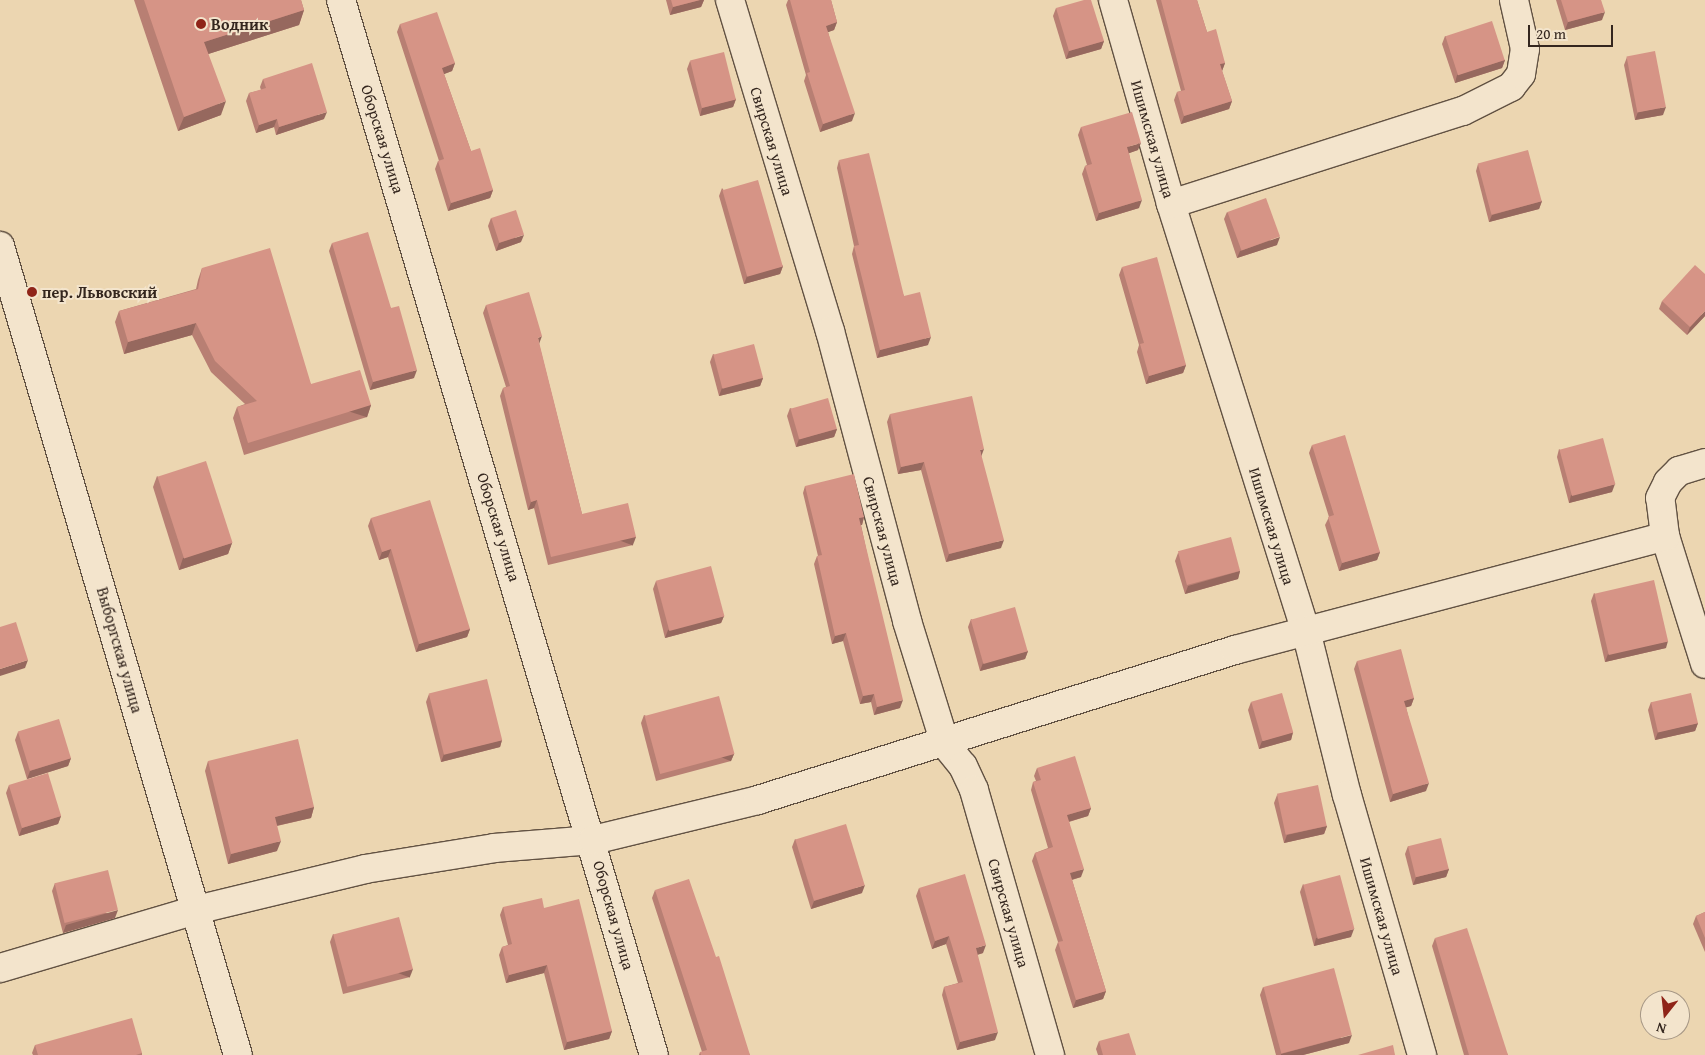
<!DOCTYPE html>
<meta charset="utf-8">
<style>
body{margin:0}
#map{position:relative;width:1705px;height:1055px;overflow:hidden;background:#ecd6b1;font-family:"Gentium Book Plus",serif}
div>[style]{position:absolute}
.roads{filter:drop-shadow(1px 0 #625243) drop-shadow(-1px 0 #625243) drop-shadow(0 1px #625243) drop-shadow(0 -1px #625243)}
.street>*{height:28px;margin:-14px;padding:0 14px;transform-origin:14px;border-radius:14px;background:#f3e4cc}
.secondary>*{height:28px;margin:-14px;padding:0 14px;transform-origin:14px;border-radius:14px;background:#f3e4cc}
.wall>*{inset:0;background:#b87f73}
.shaded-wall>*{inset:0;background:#96685e;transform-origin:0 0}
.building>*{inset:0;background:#d69486;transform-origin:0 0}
.dots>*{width:14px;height:14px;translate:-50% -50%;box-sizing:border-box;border:2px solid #f3e4cc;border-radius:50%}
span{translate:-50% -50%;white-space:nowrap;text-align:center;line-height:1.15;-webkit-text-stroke:4px #f3e4cc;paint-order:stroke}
.poi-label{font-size:16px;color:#34261e;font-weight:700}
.left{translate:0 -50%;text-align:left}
.street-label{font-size:16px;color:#34261e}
.north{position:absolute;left:1640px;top:990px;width:50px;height:50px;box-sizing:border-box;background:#f3e4cc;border:1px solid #a79886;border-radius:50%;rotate:196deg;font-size:14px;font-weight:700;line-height:20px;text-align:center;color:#34261e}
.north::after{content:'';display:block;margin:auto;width:18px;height:22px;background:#8f2418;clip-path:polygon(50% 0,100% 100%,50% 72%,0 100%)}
.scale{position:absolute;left:1528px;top:25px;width:85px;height:22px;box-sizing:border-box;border:2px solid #34261e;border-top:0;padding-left:6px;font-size:15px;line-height:18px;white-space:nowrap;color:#34261e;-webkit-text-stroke:4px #f3e4cc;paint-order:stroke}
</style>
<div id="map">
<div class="roads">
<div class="street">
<i style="left:341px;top:0;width:1100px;rotate:73.48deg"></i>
<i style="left:730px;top:0;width:346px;rotate:73.2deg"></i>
<i style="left:830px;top:331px;width:300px;rotate:75.1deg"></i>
<i style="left:907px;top:621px;width:129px;rotate:72.8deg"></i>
<i style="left:945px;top:744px;width:28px;rotate:51deg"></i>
<i style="left:963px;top:766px;width:26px;rotate:65deg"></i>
<i style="left:974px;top:790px;width:276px;rotate:74deg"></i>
<i style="left:1113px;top:0;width:212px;rotate:74.1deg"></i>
<i style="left:1171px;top:204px;width:448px;rotate:72.5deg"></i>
<i style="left:1306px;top:631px;width:169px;rotate:76deg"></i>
<i style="left:1347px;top:795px;width:271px;rotate:73.9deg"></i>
<i style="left:1171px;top:204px;width:306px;rotate:-17.7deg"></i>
<i style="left:1463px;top:111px;width:54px;rotate:-26.6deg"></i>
<i style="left:1511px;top:87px;width:16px;rotate:-52deg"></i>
<i style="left:1521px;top:74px;width:25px;rotate:-81deg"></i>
<i style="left:1525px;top:49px;width:50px;rotate:-102.7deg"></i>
<i style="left:1665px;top:536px;width:134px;rotate:72.6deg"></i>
<i style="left:0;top:968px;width:204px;rotate:-16.5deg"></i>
<i style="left:196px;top:910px;width:174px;rotate:-13.6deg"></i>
<i style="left:365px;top:869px;width:131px;rotate:-9.2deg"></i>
<i style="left:494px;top:848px;width:99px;rotate:-4.6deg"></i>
<i style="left:593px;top:840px;width:170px;rotate:-13.6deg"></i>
<i style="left:758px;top:800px;width:500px;rotate:-17.46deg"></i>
<i style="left:1235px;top:650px;width:445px;rotate:-14.8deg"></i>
<i style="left:1665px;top:536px;width:38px;rotate:-97deg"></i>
<i style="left:1660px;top:498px;width:18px;rotate:-63deg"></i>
<i style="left:1668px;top:482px;width:16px;rotate:-45deg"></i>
<i style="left:1679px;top:471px;width:27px;rotate:-17deg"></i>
</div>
<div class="secondary">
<i style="left:0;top:246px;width:843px;rotate:73.61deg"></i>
</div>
</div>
<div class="wall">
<i style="clip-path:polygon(134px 0,301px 0,304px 10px,299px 25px,208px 54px,221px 115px,178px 131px)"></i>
<i style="clip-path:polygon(666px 0,704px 0,701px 7px,670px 15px)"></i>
<i style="clip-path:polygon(788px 0,831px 0,837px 22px,834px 30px,828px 32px,852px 121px,820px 132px,804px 81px,806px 75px,786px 5px)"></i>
<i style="clip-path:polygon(1156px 0,1197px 0,1207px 32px,1225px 63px,1222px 71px,1232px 101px,1229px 109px,1181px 124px,1174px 100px,1177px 92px,1181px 91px)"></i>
<i style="clip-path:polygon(1556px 0,1601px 0,1602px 20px,1565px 30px)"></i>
<i style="clip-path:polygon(1056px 8px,1104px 41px,1101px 49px,1066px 59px,1053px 16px)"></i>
<i style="clip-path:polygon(400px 24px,455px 63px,452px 71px,444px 74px,471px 151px,493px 190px,490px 198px,448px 211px,435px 169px,438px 161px,439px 161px,397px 32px)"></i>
<i style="clip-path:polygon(1445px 36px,1505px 60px,1502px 68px,1455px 83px,1442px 44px)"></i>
<i style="clip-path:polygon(1627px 57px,1663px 115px,1635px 120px,1624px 65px)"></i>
<i style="clip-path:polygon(690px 61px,736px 99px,733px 107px,700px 116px,687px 69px)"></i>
<i style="clip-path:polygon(263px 79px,324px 119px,276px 135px,274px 127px,256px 133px,246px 101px,249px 93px,261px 90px,260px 87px)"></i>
<i style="clip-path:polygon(1081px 127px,1138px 150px,1129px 153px,1139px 208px,1096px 221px,1082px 174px,1085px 166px,1087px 165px,1078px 135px)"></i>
<i style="clip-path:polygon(839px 160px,904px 296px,928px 345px,877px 358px,852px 254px,854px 246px,837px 168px)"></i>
<i style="clip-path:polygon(1478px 164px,1542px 201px,1539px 209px,1489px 222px,1476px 171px)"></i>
<i style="clip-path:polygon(722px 188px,783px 266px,780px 274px,744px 284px,719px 196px)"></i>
<i style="clip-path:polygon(1227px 212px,1277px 245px,1237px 258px,1224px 219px)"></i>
<i style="clip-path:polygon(491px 218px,521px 242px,496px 251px,488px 226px)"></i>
<i style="clip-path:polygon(332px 243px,391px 308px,414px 378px,370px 390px,329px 251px)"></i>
<i style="clip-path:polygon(1122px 267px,1186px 365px,1183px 373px,1146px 384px,1137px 352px,1139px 345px,1119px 275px)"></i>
<i style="clip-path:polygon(202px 268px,311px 384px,371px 405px,367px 417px,244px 455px,233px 418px,237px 407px,245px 404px,211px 372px,192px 335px,124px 354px,115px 322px,119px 311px,196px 289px,198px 280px)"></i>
<i style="clip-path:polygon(1662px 301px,1705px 316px,1687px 335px,1659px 309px)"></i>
<i style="clip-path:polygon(486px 305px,539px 344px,582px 514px,633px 545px,548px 565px,534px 508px,528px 510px,500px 396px,503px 388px,506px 387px,483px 313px)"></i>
<i style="clip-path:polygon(713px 354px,763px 378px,760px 386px,719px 396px,710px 362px)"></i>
<i style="clip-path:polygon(790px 408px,837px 429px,834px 437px,796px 447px,787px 416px)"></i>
<i style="clip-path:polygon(890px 414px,1001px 548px,946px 562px,921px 470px,898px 474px,887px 422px)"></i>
<i style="clip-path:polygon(1312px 445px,1380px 552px,1377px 560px,1339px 571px,1325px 525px,1329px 517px,1309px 453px)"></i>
<i style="clip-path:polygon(1559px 449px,1612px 492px,1569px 503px,1557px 457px)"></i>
<i style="clip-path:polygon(157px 476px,232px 543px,228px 554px,179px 570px,153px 487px)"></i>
<i style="clip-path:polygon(805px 486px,864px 517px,862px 525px,861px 525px,900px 708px,874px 715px,871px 702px,860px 704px,843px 641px,832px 644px,814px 564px,817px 556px,818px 556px,803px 493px)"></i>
<i style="clip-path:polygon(371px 518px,470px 629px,467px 637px,416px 652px,388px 557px,379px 560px,368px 526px)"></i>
<i style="clip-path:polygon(1178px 553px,1240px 571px,1238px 579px,1185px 594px,1175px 561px)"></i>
<i style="clip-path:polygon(656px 581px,724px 616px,721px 623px,665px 638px,653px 589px)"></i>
<i style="clip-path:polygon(1594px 593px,1666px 648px,1605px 662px,1591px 601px)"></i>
<i style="clip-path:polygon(971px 619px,1028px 651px,1025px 659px,980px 671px,968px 627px)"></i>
<i style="clip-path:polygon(1357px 661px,1414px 698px,1411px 706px,1406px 707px,1426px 791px,1390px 802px,1354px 669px)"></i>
<i style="clip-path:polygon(429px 694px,502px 740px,500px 747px,441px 762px,426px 702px)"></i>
<i style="clip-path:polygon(1251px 702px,1293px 732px,1291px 740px,1259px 749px,1248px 710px)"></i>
<i style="clip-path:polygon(1651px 702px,1698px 723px,1695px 731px,1655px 740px,1648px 710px)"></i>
<i style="clip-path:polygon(644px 715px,734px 754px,731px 761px,656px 781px,641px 723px)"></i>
<i style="clip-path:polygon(18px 732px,71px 758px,68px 766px,27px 779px,15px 740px)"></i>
<i style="clip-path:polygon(208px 761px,314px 807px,311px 818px,277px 826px,277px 851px,228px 864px,205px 771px)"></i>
<i style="clip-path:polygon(1037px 768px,1091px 808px,1088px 816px,1069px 822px,1081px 877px,1072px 880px,1106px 991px,1103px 999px,1073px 1008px,1055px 950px,1058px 942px,1032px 861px,1035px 853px,1048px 848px,1031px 790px,1033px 782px,1036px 781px,1034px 776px)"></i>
<i style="clip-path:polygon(9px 785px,61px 816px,58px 824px,19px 836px,6px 793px)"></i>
<i style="clip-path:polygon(1277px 795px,1327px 826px,1324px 834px,1284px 843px,1274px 803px)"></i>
<i style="clip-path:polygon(795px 839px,862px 893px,811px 909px,792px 847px)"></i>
<i style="clip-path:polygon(1408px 846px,1449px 869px,1446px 877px,1413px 885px,1405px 854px)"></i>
<i style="clip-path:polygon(55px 883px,115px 918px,63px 933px,52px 891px)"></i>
<i style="clip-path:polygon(1303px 884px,1351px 937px,1314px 946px,1300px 892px)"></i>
<i style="clip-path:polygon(919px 888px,983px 953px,977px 955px,995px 1040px,957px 1050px,942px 995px,944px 987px,958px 983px,946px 944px,932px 949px,916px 896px)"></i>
<i style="clip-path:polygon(655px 890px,750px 1055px,699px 1055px,700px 1052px,702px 1052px,652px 898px)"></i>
<i style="clip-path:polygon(503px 907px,544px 908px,612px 1031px,609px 1039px,564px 1050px,544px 973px,506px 983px,499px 955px,502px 947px,508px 945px,500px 915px)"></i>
<i style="clip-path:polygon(1705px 912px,1705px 952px,1693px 924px,1696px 916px)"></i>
<i style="clip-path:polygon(333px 934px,410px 977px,343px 994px,330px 942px)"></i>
<i style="clip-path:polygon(1435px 938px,1508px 1055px,1464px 1055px,1432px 946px)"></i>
<i style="clip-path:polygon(1263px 987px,1349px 1043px,1303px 1055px,1276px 1055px,1260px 995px)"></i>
<i style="clip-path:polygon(1099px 1041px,1136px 1055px,1098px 1055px,1096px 1049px)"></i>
<i style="clip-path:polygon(35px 1045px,142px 1053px,142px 1055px,33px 1055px,32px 1053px)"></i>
</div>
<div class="shaded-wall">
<i style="clip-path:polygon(700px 0,704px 0,701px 7px,670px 15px,673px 7px)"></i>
<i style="clip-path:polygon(304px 10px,299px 25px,199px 57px,204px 42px)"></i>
<i style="clip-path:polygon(1605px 12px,1602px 20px,1565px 30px,1568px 22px)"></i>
<i style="clip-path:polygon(837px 22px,834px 30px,823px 34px,826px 26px)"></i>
<i style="clip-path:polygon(1104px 41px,1101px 49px,1066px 59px,1069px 51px)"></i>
<i style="clip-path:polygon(1505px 60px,1502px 68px,1455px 83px,1457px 75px)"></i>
<i style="clip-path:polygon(455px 63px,452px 71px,439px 76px,442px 68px)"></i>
<i style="clip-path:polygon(1225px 63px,1222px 71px,1217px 72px,1220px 64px)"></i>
<i style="clip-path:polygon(736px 99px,733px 107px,700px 116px,702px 108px)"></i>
<i style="clip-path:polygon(226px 101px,221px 115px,178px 131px,184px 117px)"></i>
<i style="clip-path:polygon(1232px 101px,1229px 109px,1181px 124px,1184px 116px)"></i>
<i style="clip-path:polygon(1666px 107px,1663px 115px,1635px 120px,1638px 112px)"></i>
<i style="clip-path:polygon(327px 112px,324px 119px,276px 135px,279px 127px)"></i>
<i style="clip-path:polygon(855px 113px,852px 121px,820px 132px,823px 124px)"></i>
<i style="clip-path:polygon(277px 119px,274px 127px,256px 133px,259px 125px)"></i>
<i style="clip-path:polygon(1141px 143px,1138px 150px,1124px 155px,1127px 147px)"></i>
<i style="clip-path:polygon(493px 190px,490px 198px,448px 211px,451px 203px)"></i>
<i style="clip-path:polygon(1142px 200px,1139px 208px,1096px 221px,1099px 213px)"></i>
<i style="clip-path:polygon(1542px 201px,1539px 209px,1489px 222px,1492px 215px)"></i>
<i style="clip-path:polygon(524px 235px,521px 242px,496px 251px,499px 243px)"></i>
<i style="clip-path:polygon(1280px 237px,1277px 245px,1237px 258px,1240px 251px)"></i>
<i style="clip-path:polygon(783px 266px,780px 274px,744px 284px,747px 276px)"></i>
<i style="clip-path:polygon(1705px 311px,1705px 316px,1687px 335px,1690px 327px)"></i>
<i style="clip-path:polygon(196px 323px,192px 335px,124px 354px,128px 342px)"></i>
<i style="clip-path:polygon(542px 336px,539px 344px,538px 338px)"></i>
<i style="clip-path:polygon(931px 337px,928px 345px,877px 358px,880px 350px)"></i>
<i style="clip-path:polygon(1186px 365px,1183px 373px,1146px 384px,1149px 376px)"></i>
<i style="clip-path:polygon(417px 370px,414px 378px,370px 390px,373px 382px)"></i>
<i style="clip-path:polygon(763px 378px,760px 386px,719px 396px,722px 388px)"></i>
<i style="left:371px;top:405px;width:13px;height:129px;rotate:108deg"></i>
<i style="clip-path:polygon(837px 429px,834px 437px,796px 447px,799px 439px)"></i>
<i style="clip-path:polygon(984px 449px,981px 457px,980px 450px)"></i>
<i style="clip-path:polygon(924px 462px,921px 470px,898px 474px,901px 467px)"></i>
<i style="clip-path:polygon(1615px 484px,1612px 492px,1569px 503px,1571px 495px)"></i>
<i style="clip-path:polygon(537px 500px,534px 508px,528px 510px,531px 502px)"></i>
<i style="clip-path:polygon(864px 517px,862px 525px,856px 526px,859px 518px)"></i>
<i style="left:636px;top:537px;width:9px;height:87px;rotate:111deg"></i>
<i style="clip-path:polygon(1004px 540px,1001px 548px,946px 562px,949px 554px)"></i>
<i style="clip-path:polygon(232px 543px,228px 554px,179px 570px,183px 558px)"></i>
<i style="clip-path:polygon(391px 549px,388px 557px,379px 560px,382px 552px)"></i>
<i style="clip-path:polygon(1380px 552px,1377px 560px,1339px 571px,1342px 563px)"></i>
<i style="clip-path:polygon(1240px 571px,1238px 579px,1185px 594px,1188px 586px)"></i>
<i style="clip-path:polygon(724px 616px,721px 623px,665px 638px,668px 630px)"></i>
<i style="clip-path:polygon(470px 629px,467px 637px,416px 652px,419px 644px)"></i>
<i style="clip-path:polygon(846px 633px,843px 641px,832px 644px,835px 636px)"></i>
<i style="clip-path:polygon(1668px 641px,1666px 648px,1605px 662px,1608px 654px)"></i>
<i style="clip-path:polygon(1028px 651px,1025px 659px,980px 671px,983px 663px)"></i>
<i style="clip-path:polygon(28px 660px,25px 668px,0 676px,0 669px)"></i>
<i style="clip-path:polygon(874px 694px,871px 702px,860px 704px,863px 696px)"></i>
<i style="clip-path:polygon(1414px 698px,1411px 706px,1401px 709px,1404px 701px)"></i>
<i style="clip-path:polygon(903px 700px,900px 708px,874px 715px,877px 707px)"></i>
<i style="clip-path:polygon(1698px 723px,1695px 731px,1655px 740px,1658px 732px)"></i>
<i style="clip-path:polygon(1293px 732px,1291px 740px,1259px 749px,1262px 741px)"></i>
<i style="clip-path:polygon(502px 740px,500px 747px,441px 762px,444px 754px)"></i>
<i style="left:734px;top:754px;width:8px;height:78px;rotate:113deg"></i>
<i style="clip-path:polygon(71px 758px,68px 766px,27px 779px,30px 771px)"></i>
<i style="clip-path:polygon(1429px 783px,1426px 791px,1390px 802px,1393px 794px)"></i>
<i style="clip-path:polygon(314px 807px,311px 818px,271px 827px,275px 817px)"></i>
<i style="clip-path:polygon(1091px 808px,1088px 816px,1064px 823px,1067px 815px)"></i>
<i style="clip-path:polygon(61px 816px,58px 824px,19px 836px,22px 828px)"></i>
<i style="clip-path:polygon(1327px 826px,1324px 834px,1284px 843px,1287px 835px)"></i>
<i style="clip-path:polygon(281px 841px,277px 851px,228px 864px,231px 854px)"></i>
<i style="clip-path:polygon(1084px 869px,1081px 877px,1067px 881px,1070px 873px)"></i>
<i style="clip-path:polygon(1449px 869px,1446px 877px,1413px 885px,1416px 877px)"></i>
<i style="clip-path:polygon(865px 885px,862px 893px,811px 909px,814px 901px)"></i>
<i style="clip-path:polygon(118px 910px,115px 918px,63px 933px,66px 925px)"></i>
<i style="clip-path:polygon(1354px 929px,1351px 937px,1314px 946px,1316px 938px)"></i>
<i style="clip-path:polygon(949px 936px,946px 944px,932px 949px,935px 941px)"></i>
<i style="clip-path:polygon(986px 945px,983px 953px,973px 956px,976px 948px)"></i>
<i style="clip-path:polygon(547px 965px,544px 973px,506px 983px,509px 975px)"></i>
<i style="left:413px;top:969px;width:9px;height:69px;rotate:111deg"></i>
<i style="clip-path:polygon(1106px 991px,1103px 999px,1073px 1008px,1076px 1000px)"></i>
<i style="clip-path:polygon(612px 1031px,609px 1039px,564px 1050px,567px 1042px)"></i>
<i style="clip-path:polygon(998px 1032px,995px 1040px,957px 1050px,960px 1042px)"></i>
<i style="clip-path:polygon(1352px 1035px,1349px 1043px,1303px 1055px,1281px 1055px,1281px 1054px)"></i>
</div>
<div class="building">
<i style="clip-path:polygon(144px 0,301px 0,304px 10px,204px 42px,226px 101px,184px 117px)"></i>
<i style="clip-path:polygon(671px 0,700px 0,673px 7px)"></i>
<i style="clip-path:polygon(790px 0,831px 0,837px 22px,826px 26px,855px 113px,823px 124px,807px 73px,810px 72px)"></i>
<i style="clip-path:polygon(1084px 0,1091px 0,1104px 41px,1069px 51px,1056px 8px)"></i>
<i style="clip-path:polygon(1161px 0,1197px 0,1207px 32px,1216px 29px,1225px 63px,1220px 64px,1232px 101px,1184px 116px,1177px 92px,1185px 90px)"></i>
<i style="clip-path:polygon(1561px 0,1601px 0,1605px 12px,1568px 22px)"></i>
<i style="clip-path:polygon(437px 12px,455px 63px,442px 68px,471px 151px,480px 148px,493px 190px,451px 203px,438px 161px,444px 159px,400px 24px)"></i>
<i style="left:1492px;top:21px;width:41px;height:49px;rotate:72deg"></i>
<i style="left:1655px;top:51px;width:57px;height:29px;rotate:79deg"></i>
<i style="left:724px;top:52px;width:49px;height:35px;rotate:76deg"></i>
<i style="clip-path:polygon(312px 63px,327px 112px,279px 127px,277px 119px,259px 125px,249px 93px,266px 88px,263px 79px)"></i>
<i style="clip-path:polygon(1132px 112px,1141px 143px,1127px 147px,1142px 200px,1099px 213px,1085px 166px,1092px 164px,1081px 127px)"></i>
<i style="left:1528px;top:150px;width:53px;height:52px;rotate:75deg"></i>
<i style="clip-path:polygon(869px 153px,904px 296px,920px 292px,931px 337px,880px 350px,854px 246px,859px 245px,839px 160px)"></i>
<i style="left:758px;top:180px;width:90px;height:37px;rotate:74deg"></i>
<i style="left:1266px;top:198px;width:41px;height:41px;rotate:70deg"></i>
<i style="left:516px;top:210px;width:26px;height:26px;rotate:72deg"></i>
<i style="clip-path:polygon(368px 232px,391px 308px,399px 306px,417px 370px,373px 382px,332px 243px)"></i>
<i style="clip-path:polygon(270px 248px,311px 384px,360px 370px,371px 405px,248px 443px,237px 407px,257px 401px,215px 361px,196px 323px,128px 342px,119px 311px,198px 289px,202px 268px)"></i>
<i style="clip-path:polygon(1157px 257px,1186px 365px,1149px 376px,1140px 344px,1144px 343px,1122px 267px)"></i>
<i style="clip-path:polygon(1695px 265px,1705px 274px,1705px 311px,1690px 327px,1662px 301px)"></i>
<i style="clip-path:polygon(529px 292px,542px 336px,538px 338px,582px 514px,628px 503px,636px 537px,551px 557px,537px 500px,531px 502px,503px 388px,510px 386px,486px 305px)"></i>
<i style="left:754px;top:344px;width:35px;height:42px;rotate:75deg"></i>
<i style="clip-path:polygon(972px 396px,984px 449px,980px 450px,1004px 540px,949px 554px,924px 462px,901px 467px,890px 414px)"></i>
<i style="left:828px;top:398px;width:32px;height:39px;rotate:74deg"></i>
<i style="clip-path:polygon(1345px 435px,1380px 552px,1342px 563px,1328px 517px,1334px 515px,1312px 445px)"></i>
<i style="left:1603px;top:438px;width:48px;height:45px;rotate:75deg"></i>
<i style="left:206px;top:461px;width:86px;height:51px;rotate:72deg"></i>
<i style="clip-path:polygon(854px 474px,864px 517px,859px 518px,903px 700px,877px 707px,874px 694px,863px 696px,846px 633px,835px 636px,817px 556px,822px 555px,805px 486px)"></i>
<i style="clip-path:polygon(430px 500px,470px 629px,419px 644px,391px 549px,382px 552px,371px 518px)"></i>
<i style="left:1231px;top:537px;width:35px;height:55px;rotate:75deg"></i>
<i style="left:711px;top:566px;width:52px;height:57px;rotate:75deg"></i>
<i style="left:1654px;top:580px;width:63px;height:61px;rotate:77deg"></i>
<i style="left:1015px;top:607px;width:46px;height:46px;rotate:74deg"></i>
<i style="clip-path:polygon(16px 622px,28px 660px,0 669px,0 627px)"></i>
<i style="clip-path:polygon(1401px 649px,1414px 698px,1404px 701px,1429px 783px,1393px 794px,1357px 661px)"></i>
<i style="left:487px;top:679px;width:63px;height:60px;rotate:76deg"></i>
<i style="left:1282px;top:693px;width:41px;height:32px;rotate:74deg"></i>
<i style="left:1691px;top:693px;width:31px;height:41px;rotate:77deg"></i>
<i style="left:719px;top:696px;width:60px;height:77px;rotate:75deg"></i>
<i style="left:59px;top:719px;width:41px;height:43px;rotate:73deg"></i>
<i style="clip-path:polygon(298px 739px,314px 807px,275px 817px,281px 841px,231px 854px,208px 761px)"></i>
<i style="clip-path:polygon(1075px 756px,1091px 808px,1067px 815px,1084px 869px,1070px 873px,1106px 991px,1076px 1000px,1058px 942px,1063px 941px,1035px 853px,1053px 847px,1033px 782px,1041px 780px,1037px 768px)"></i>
<i style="left:48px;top:773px;width:45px;height:41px;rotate:73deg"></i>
<i style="left:1318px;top:785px;width:42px;height:42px;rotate:78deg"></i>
<i style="left:846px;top:824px;width:64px;height:53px;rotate:73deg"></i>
<i style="left:1441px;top:838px;width:32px;height:34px;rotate:76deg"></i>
<i style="left:108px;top:870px;width:41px;height:55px;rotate:76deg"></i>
<i style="clip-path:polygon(965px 874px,986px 945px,976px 948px,998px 1032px,960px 1042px,944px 987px,963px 982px,949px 936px,935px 941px,919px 888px)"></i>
<i style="left:1340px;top:875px;width:56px;height:38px;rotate:75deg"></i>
<i style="clip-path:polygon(689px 879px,716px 957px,719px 956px,750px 1055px,701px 1055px,700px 1052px,707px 1050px,655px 890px)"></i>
<i style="clip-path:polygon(542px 898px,544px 908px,579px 899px,612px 1031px,567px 1042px,547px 965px,509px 975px,502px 947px,512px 944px,503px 907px)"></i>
<i style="clip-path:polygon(1705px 912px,1705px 938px,1696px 916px)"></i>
<i style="left:399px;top:917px;width:54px;height:68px;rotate:75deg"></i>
<i style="clip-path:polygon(1467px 928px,1508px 1055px,1469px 1055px,1435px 938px)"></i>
<i style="left:1334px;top:968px;width:69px;height:73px;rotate:75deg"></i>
<i style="clip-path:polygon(132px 1018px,142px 1053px,136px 1055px,38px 1055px,35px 1045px)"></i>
<i style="clip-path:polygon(1129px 1033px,1136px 1055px,1103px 1055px,1099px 1041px)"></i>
<i style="clip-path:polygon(1393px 1045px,1395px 1055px,1358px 1055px)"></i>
</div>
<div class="dots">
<i style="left:201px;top:24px;background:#8f2418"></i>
<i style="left:32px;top:292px;background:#8f2418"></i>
</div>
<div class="poi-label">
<span class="left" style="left:211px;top:24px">Водник</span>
<span class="left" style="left:42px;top:292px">пер. Львовский</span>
</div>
<div class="street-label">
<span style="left:383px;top:139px;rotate:73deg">Оборская улица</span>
<span style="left:1153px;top:139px;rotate:74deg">Ишимская улица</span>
<span style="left:772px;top:141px;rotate:73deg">Свирская улица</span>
<span style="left:1272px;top:526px;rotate:73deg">Ишимская улица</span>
<span style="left:499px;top:527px;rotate:73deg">Оборская улица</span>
<span style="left:883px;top:531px;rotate:75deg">Свирская улица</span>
<span style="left:120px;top:650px;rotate:74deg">Выборгская улица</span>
<span style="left:1009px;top:913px;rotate:74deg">Свирская улица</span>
<span style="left:614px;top:915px;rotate:74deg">Оборская улица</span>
<span style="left:1382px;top:916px;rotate:74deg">Ишимская улица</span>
</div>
<div class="north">N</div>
<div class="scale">20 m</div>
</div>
